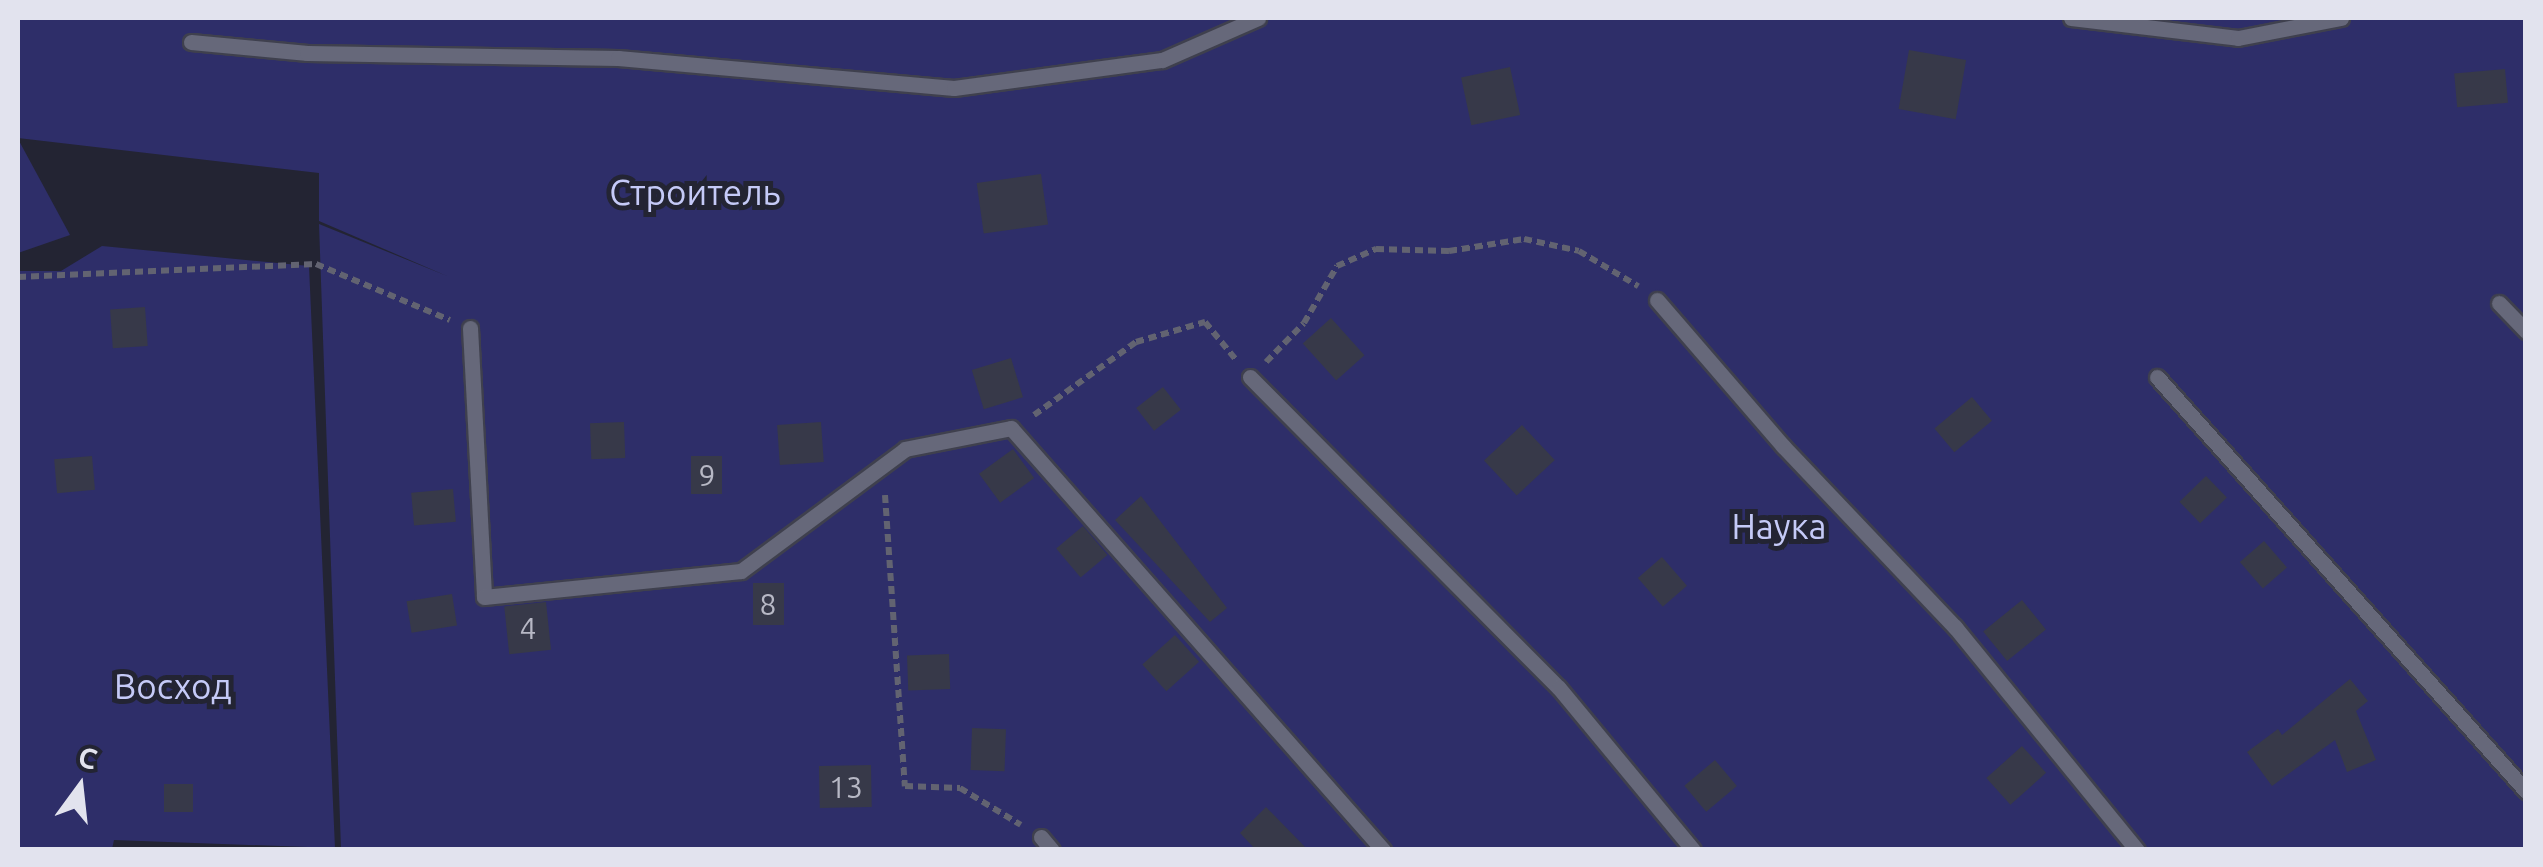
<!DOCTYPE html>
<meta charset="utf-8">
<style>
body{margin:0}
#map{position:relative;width:2543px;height:867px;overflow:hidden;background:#232433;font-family:Ubuntu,sans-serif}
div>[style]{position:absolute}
.green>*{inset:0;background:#2e2e69}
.building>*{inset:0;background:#373949;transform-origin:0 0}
.path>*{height:6px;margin-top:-3px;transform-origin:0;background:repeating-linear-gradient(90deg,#626371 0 8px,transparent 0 13px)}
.roads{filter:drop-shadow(2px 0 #3f404e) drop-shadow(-2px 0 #3f404e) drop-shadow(0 2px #3f404e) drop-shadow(0 -2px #3f404e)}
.lane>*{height:15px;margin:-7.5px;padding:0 7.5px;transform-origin:7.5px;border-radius:7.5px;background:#66687a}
span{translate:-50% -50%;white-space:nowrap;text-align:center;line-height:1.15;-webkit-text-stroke:10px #232433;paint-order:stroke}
.number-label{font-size:30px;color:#b7b8c5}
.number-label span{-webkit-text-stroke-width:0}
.park-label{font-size:35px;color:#c5caf7}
.frame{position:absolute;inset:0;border:20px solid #e2e3ee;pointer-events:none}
.north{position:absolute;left:30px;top:737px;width:100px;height:100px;-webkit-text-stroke:8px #232433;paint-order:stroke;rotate:15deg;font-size:28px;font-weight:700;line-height:40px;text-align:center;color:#e2e3ee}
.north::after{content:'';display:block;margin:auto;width:35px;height:45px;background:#e2e3ee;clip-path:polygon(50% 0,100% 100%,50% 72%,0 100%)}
</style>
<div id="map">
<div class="green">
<i style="clip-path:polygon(18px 18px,2525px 18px,2525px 849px,341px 849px,319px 224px,447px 276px,319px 221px,319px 173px,18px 138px)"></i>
<i style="clip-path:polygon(18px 139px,70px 235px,18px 253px)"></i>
<i style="clip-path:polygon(102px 246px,309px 266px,335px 848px,114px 840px,112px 849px,18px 850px,18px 271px,61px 271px)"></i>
</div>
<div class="building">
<i style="left:1909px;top:50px;width:58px;height:60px;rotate:10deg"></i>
<i style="left:1510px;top:67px;width:49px;height:50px;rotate:78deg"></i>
<i style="left:2505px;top:69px;width:34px;height:51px;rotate:85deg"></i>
<i style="left:1041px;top:174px;width:51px;height:65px;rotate:82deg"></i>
<i style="left:145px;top:307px;width:39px;height:35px;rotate:86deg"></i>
<i style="left:1331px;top:318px;width:50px;height:38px;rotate:48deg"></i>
<i style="left:1011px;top:358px;width:41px;height:41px;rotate:73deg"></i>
<i style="left:1163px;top:387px;width:29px;height:34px;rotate:52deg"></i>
<i style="left:1972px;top:397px;width:31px;height:49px;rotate:50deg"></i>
<i style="left:624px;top:422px;width:36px;height:34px;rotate:88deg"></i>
<i style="left:821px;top:422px;width:40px;height:44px;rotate:86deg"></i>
<i style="left:1522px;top:425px;width:48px;height:52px;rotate:47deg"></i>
<i style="left:1013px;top:449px;width:36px;height:42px;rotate:54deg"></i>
<i style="left:92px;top:456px;width:34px;height:38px;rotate:85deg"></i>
<i style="left:691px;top:456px;width:31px;height:38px"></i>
<i style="left:2206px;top:476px;width:30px;height:37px;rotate:46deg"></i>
<i style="left:453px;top:489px;width:33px;height:42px;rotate:85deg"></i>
<i style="clip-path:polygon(1141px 496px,1227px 608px,1210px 622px,1115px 520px)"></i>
<i style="left:1083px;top:526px;width:38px;height:35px;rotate:50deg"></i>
<i style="left:2264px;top:541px;width:35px;height:32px;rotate:49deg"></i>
<i style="left:1662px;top:557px;width:38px;height:32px;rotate:49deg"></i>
<i style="left:753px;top:583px;width:31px;height:42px"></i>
<i style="left:452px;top:594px;width:32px;height:46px;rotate:81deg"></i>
<i style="left:2022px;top:600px;width:38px;height:50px;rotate:51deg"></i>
<i style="left:546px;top:602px;width:48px;height:42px;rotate:84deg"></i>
<i style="left:1175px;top:635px;width:36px;height:44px;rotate:48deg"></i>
<i style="left:949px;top:654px;width:35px;height:42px;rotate:88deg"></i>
<i style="clip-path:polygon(2350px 679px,2368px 701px,2356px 711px,2376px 760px,2347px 772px,2335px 740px,2272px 786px,2247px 752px,2278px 729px,2282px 735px)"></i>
<i style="left:972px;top:728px;width:34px;height:42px;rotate:2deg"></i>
<i style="left:2022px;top:746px;width:36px;height:48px;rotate:48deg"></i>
<i style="left:1715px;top:760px;width:34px;height:40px;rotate:50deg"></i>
<i style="left:871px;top:765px;width:42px;height:52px;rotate:89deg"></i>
<i style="left:164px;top:784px;width:29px;height:28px"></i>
<i style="clip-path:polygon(1266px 807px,1308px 850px,1256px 850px,1240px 833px)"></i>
</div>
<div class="path">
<i style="left:18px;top:277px;width:298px;rotate:-2.5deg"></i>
<i style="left:316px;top:264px;width:145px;rotate:22.7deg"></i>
<i style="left:1266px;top:362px;width:54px;rotate:-45.7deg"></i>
<i style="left:1304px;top:323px;width:66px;rotate:-59.9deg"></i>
<i style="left:1337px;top:266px;width:43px;rotate:-23.6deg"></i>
<i style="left:1376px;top:249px;width:73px;rotate:1.6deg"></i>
<i style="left:1449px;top:251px;width:76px;rotate:-9.1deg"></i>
<i style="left:1524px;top:239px;width:56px;rotate:12.3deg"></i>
<i style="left:1579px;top:251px;width:69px;rotate:30.7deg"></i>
<i style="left:1034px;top:415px;width:125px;rotate:-35.6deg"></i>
<i style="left:1136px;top:342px;width:72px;rotate:-16.2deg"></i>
<i style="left:1205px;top:322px;width:50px;rotate:50.6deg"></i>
<i style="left:885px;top:495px;width:292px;rotate:86.1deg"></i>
<i style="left:905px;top:786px;width:55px;rotate:2.1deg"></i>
<i style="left:960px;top:788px;width:71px;rotate:31.2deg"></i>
</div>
<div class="roads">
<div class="lane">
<i style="left:2071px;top:18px;width:168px;rotate:6.8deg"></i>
<i style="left:2238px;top:38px;width:105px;rotate:-11deg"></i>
<i style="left:191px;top:42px;width:117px;rotate:5.4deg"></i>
<i style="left:307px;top:53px;width:311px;rotate:0.9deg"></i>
<i style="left:618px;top:58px;width:337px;rotate:5.1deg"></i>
<i style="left:954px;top:88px;width:210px;rotate:-7.7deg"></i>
<i style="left:1162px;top:60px;width:105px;rotate:-23.6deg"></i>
<i style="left:1657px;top:300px;width:193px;rotate:49.2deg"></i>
<i style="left:1783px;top:446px;width:250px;rotate:46.5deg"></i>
<i style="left:1955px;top:627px;width:288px;rotate:50.8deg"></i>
<i style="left:2499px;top:303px;width:39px;rotate:46deg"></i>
<i style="left:470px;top:328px;width:269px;rotate:87deg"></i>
<i style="left:484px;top:597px;width:258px;rotate:-5.8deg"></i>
<i style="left:741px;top:571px;width:204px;rotate:-36.6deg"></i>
<i style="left:905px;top:449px;width:108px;rotate:-11.2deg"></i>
<i style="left:1011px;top:428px;width:563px;rotate:48.6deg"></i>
<i style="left:1250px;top:377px;width:438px;rotate:45.2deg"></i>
<i style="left:1559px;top:688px;width:210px;rotate:50.4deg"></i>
<i style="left:2157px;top:377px;width:555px;rotate:48.29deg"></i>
<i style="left:1041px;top:837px;width:17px;rotate:50deg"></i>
</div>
</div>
<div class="number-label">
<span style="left:707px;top:475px">9</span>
<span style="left:768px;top:604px">8</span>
<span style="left:528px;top:628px">4</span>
<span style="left:846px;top:787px">13</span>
</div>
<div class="park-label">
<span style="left:695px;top:192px">Строитель</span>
<span style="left:1779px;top:526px">Наука</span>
<span style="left:173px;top:686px">Восход</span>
</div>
<div class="frame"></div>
<div class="north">С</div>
</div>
